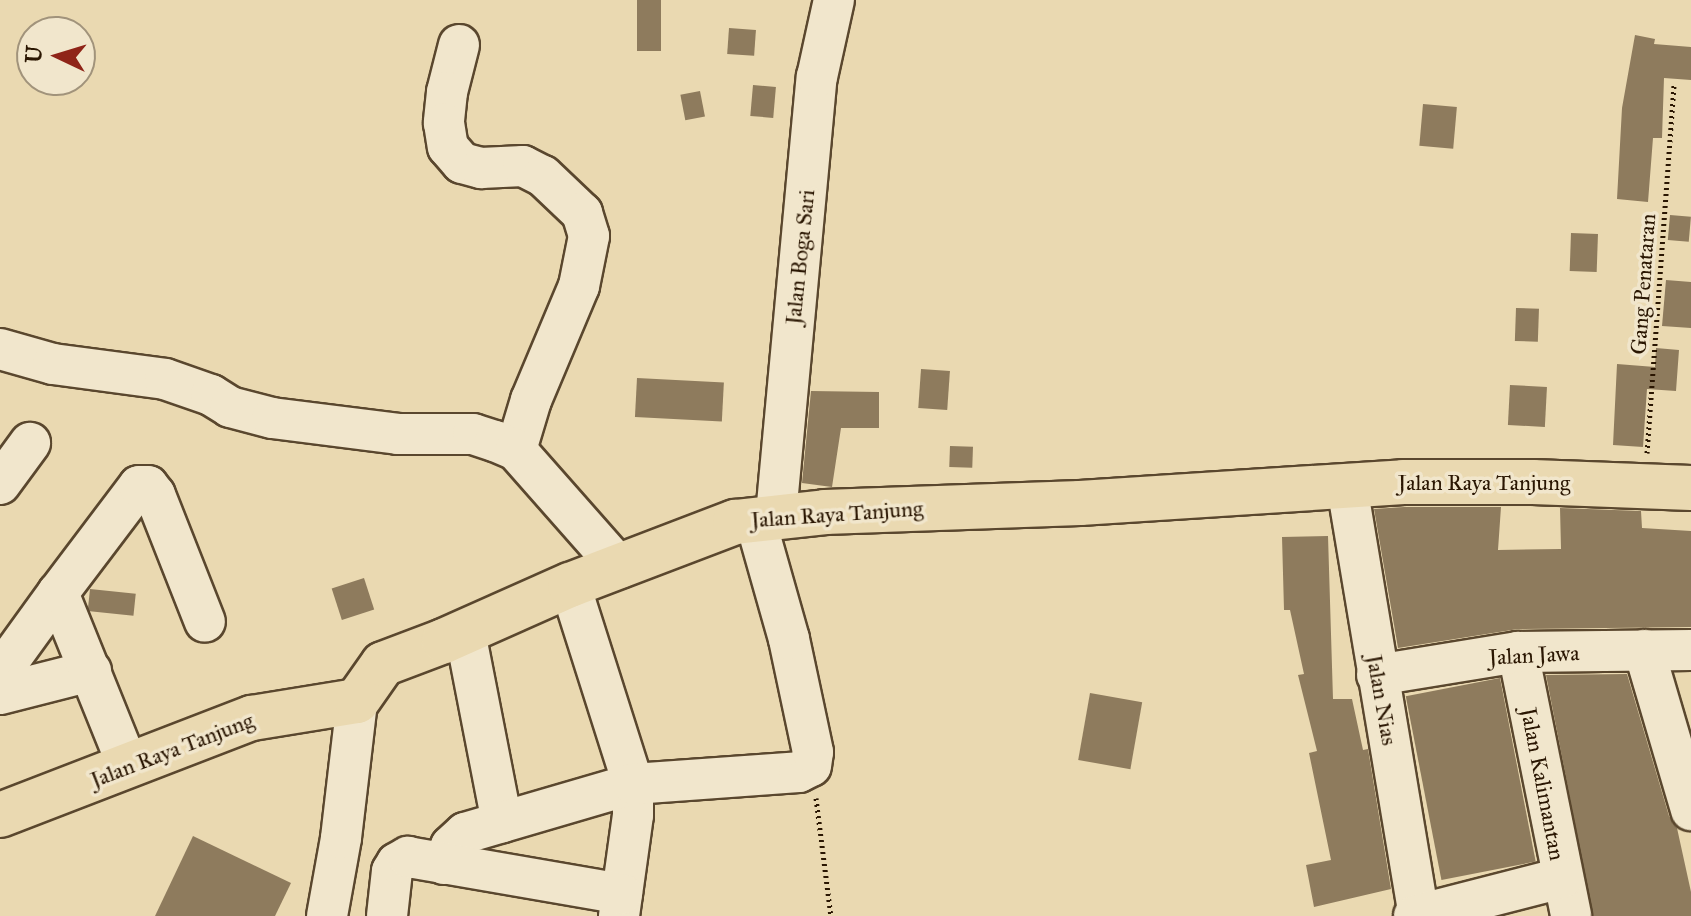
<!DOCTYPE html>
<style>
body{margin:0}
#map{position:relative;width:1691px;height:916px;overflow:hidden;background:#ead9b1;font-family:"IM FELL Great Primer",serif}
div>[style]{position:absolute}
.building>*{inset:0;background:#8e7b5d;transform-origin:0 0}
.path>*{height:5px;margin-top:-2.5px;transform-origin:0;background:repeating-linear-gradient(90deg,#2a1602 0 2px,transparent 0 6px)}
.roads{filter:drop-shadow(2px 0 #5a472e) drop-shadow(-2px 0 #5a472e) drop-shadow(0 2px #5a472e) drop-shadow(0 -2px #5a472e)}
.minor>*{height:40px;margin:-20px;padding:0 20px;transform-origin:20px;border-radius:20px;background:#f1e6cc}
.major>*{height:44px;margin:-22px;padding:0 22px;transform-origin:22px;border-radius:22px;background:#ead9b1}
span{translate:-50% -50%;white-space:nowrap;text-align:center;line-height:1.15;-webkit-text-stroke:7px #f1e6cc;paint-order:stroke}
.street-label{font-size:22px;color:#2a1602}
.north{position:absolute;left:16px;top:16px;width:80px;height:80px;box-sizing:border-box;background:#f1e6cc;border:2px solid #a1937b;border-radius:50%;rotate:274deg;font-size:22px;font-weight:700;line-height:32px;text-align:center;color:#2a1602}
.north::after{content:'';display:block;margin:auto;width:28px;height:36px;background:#8f2418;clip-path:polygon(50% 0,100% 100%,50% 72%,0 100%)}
</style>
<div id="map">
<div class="building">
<i style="left:637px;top:0;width:24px;height:51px"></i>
<i style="left:729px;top:28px;width:27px;height:26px;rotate:4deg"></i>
<i style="clip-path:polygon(1635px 35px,1655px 39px,1654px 44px,1691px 47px,1691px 80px,1664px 78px,1662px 138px,1653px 138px,1648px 202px,1617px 199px,1622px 108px)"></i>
<i style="left:753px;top:85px;width:23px;height:31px;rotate:5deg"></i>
<i style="left:700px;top:91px;width:26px;height:20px;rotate:79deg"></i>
<i style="left:1423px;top:104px;width:34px;height:42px;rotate:5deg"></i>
<i style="left:1670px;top:215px;width:21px;height:25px;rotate:5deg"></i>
<i style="left:1571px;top:233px;width:27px;height:38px;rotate:2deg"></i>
<i style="clip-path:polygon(1666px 280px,1691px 282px,1691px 328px,1662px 326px)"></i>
<i style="left:1516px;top:308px;width:23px;height:33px;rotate:2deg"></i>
<i style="clip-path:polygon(1656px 348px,1679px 350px,1676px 391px,1647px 389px,1643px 447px,1613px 445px,1617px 364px,1655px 367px)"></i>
<i style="left:921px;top:369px;width:29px;height:39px;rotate:4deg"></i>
<i style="left:637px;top:378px;width:87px;height:39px;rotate:3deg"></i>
<i style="left:1510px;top:385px;width:37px;height:40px;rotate:3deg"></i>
<i style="clip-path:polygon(811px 391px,879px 392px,879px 428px,841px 428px,832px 487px,802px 483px)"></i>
<i style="left:950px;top:446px;width:23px;height:21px;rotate:2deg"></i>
<i style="clip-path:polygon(1404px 507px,1501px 507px,1498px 550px,1561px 549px,1560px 508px,1641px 511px,1642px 528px,1691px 531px,1691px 627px,1518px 629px,1398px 648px,1374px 509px)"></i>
<i style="clip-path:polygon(1328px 536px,1333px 699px,1352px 699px,1363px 750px,1368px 749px,1391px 889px,1314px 907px,1306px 865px,1331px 860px,1309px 753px,1317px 751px,1298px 675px,1304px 674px,1290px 610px,1284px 610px,1282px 537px)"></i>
<i style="left:364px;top:578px;width:33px;height:34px;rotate:72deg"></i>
<i style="left:90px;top:589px;width:46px;height:22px;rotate:6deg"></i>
<i style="clip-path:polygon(1627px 674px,1669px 816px,1677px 828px,1691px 892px,1691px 916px,1593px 916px,1546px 675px)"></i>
<i style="left:1500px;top:678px;width:187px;height:96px;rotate:79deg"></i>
<i style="left:1090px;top:693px;width:53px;height:68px;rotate:10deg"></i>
<i style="clip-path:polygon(193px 836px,291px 883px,275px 916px,155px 916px)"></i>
</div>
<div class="path">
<i style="left:1647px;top:453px;width:369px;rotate:-85.8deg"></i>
<i style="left:816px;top:798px;width:119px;rotate:82.8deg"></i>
</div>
<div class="roads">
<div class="minor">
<i style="left:459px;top:45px;width:49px;rotate:104.3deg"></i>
<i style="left:447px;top:92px;width:31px;rotate:96deg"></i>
<i style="left:444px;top:123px;width:24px;rotate:81deg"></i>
<i style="left:448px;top:147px;width:21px;rotate:49deg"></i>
<i style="left:462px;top:163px;width:20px;rotate:15deg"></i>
<i style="left:481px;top:168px;width:42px;rotate:-2.7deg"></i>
<i style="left:523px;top:166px;width:22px;rotate:27deg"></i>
<i style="left:543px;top:176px;width:54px;rotate:43.5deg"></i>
<i style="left:582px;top:213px;width:24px;rotate:73deg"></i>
<i style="left:589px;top:236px;width:51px;rotate:101.3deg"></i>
<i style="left:579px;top:286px;width:124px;rotate:112.8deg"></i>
<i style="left:531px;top:400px;width:52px;rotate:106.7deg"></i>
<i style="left:0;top:349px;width:55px;rotate:15.8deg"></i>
<i style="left:53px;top:364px;width:113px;rotate:7.6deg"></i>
<i style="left:165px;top:379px;width:49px;rotate:19.2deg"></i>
<i style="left:211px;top:395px;width:22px;rotate:32deg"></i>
<i style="left:230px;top:407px;width:43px;rotate:14.7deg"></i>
<i style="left:272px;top:418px;width:127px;rotate:7.2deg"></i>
<i style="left:398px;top:434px;width:75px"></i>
<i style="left:473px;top:434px;width:23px;rotate:18deg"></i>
<i style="left:495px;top:441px;width:23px;rotate:23deg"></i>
<i style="left:516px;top:450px;width:157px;rotate:48.6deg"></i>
<i style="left:0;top:484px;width:51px;rotate:-53.8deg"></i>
<i style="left:1347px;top:486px;width:435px;rotate:80.5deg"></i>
<i style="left:776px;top:515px;width:440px;rotate:-84.7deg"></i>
<i style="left:817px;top:77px;width:79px;rotate:-77.6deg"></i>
<i style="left:570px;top:585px;width:209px;rotate:72.4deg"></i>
<i style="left:633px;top:784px;width:31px;rotate:90deg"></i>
<i style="left:633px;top:815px;width:102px;rotate:97.9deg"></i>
<i style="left:465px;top:632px;width:194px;rotate:79deg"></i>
<i style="left:1644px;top:650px;width:167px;rotate:73.6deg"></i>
<i style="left:1518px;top:652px;width:269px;rotate:78.6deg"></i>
<i style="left:0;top:673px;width:99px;rotate:-54.1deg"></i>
<i style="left:1377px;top:675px;width:143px;rotate:-9.3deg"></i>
<i style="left:1518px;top:652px;width:173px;rotate:-0.7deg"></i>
<i style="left:0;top:694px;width:94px;rotate:-14.2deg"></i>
<i style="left:128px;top:766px;width:187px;rotate:-112deg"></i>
<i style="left:58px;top:593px;width:134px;rotate:-52.9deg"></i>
<i style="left:139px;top:486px;width:9px"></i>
<i style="left:148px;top:486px;width:11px;rotate:52deg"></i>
<i style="left:155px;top:495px;width:136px;rotate:68.5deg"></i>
<i style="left:444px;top:864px;width:19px;rotate:-69deg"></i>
<i style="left:451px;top:846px;width:19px;rotate:-43deg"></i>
<i style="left:465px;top:833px;width:175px;rotate:-16.3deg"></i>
<i style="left:633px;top:784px;width:166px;rotate:-4.1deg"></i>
<i style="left:799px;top:772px;width:13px;rotate:-27deg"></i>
<i style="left:811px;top:766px;width:14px;rotate:-82deg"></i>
<i style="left:813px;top:752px;width:116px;rotate:-102deg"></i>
<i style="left:789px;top:639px;width:125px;rotate:-105.8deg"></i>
<i style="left:327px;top:916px;width:79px;rotate:-79.8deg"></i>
<i style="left:341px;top:838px;width:138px;rotate:-83.3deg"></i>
<i style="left:387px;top:916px;width:45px;rotate:-83.7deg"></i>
<i style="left:392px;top:871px;width:9px;rotate:-58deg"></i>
<i style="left:397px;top:863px;width:13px;rotate:-29deg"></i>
<i style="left:408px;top:857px;width:217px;rotate:9.8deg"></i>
<i style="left:1414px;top:916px;width:153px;rotate:-14.4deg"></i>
</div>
<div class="major">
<i style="left:0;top:815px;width:270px;rotate:-21.1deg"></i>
<i style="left:252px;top:718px;width:106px;rotate:-9.2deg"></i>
<i style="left:357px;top:701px;width:45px;rotate:-54.9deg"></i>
<i style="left:383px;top:664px;width:65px;rotate:-20.7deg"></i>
<i style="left:444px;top:641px;width:138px;rotate:-24deg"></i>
<i style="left:570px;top:585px;width:177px;rotate:-20.9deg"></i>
<i style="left:735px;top:522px;width:91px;rotate:-6.3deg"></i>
<i style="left:825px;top:512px;width:255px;rotate:-2deg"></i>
<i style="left:1080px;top:503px;width:324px;rotate:-3.7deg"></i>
<i style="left:1403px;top:482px;width:130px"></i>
<i style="left:1533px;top:482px;width:158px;rotate:2.2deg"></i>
</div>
</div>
<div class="street-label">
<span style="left:800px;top:257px;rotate:-84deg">Jalan Boga Sari</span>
<span style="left:1643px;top:284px;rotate:-86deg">Gang Penataran</span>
<span style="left:1484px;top:483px">Jalan Raya Tanjung</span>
<span style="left:837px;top:514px;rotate:-4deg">Jalan Raya Tanjung</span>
<span style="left:1534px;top:655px;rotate:-3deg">Jalan Jawa</span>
<span style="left:1382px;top:700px;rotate:80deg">Jalan Nias</span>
<span style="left:172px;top:750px;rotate:-21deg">Jalan Raya Tanjung</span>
<span style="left:1543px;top:784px;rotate:79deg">Jalan Kalimantan</span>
</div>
<div class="north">U</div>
</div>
